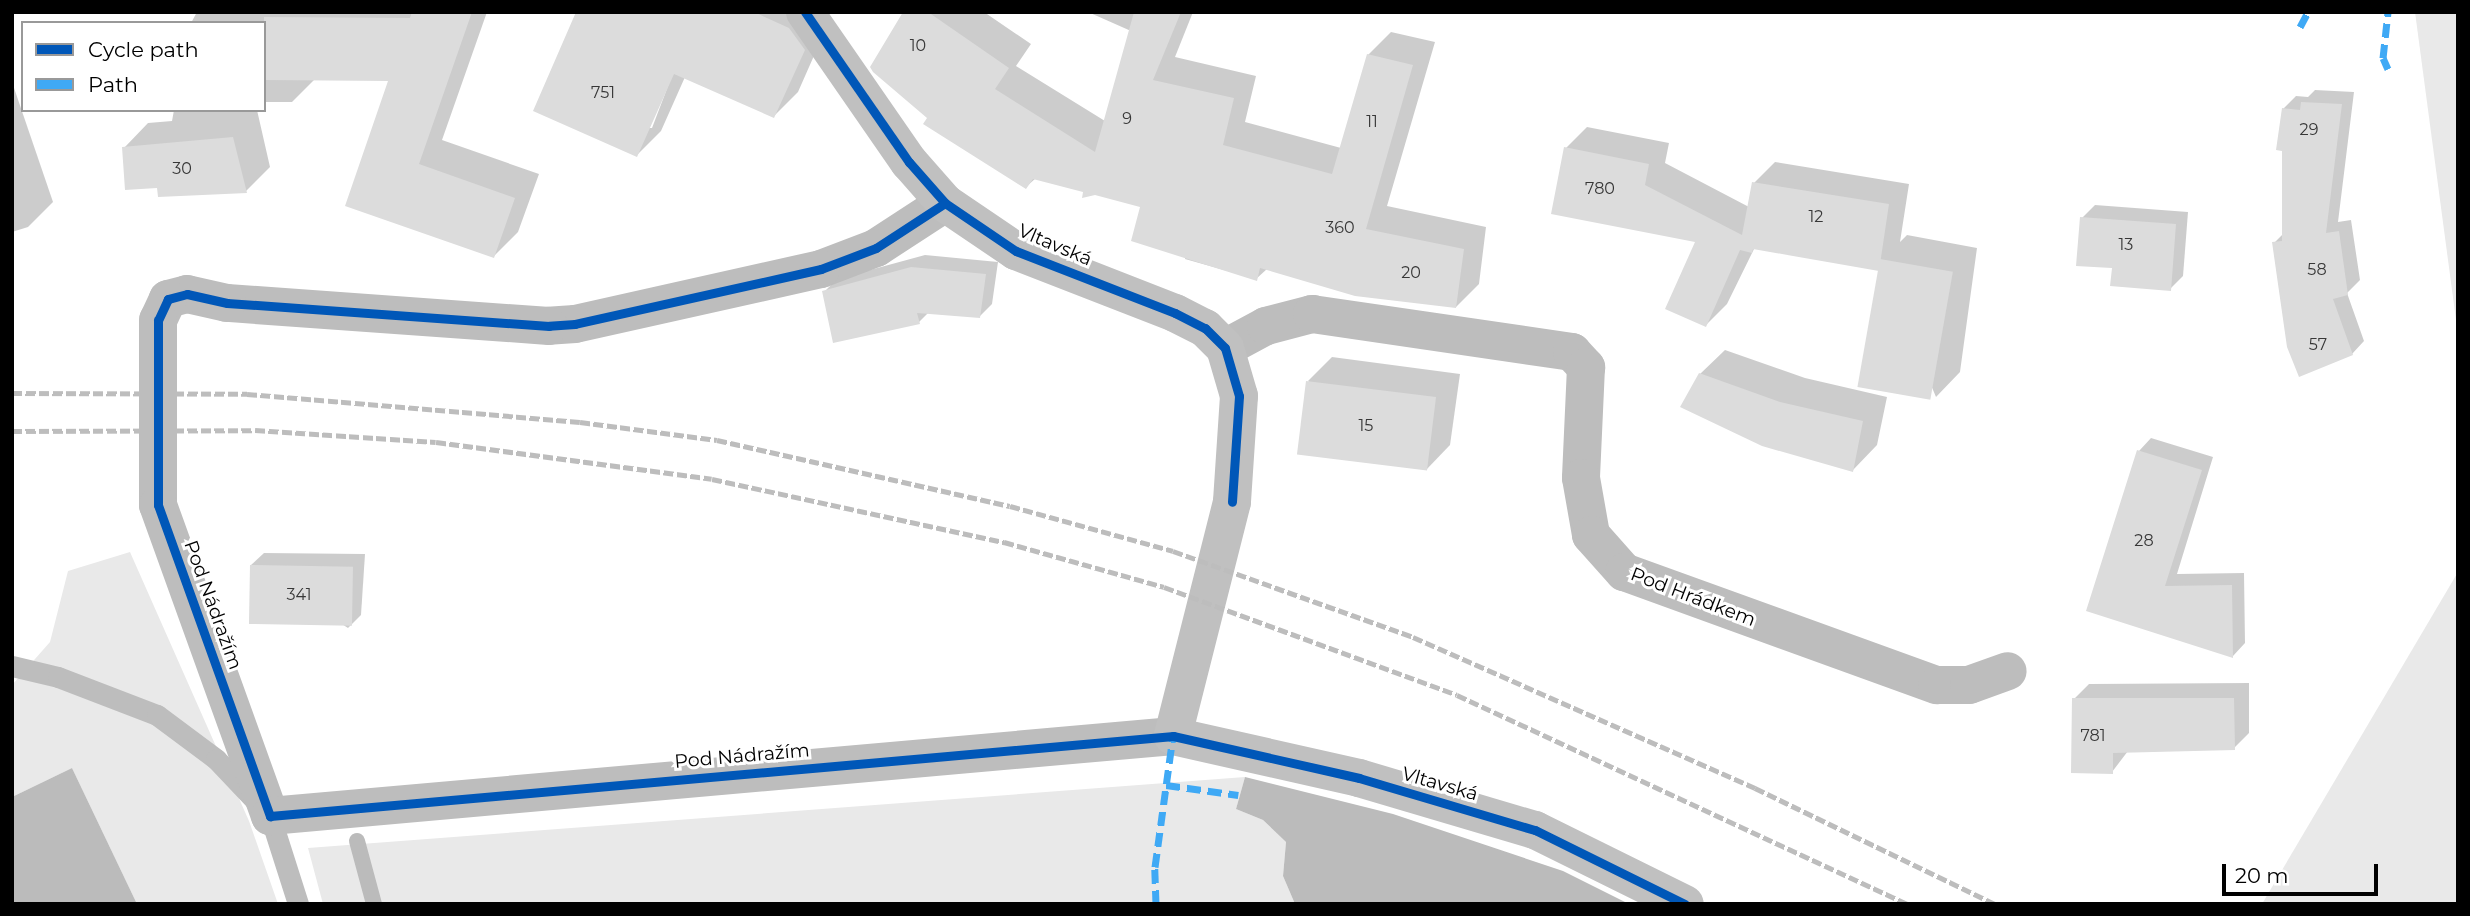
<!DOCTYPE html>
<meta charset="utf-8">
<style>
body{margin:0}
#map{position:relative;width:2470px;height:916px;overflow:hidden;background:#fff;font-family:Montserrat,sans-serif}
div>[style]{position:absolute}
.green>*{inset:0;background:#e9e9e9}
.water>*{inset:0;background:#bbb}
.shadow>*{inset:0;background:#0003}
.stream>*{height:16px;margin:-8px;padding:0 8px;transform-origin:8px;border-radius:8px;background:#bbb}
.building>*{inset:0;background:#dcdcdc;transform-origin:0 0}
.lane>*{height:21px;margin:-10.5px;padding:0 10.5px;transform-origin:10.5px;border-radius:10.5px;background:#bdbdbd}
.street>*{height:38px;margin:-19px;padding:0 19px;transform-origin:19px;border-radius:19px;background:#bdbdbd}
.secondary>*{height:38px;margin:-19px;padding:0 19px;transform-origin:19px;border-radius:19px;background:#c0c0c0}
.rail>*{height:5px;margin-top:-2.5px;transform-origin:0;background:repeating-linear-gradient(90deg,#bdbdbd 0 10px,transparent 0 13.5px)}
.quiet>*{height:7px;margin-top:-3.5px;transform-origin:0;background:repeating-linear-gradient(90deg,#3fa9f5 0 14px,transparent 0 21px)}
.cycleway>*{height:9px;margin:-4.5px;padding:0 4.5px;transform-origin:4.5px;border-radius:4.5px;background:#0057b8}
span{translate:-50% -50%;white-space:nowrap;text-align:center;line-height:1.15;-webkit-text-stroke:6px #fff;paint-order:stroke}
.number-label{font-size:16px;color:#373737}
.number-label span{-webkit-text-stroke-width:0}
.street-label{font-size:19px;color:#000}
.frame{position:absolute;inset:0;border:14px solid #000;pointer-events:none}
.legend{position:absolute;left:21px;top:21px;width:245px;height:91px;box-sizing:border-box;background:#fff;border:2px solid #999;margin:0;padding:9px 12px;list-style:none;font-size:21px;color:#000}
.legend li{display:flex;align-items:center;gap:14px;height:35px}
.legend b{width:35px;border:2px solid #999}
.scale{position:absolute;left:2222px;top:864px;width:156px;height:32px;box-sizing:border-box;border:4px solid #000;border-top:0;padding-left:9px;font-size:21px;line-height:24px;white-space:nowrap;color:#000;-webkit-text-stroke:5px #fff;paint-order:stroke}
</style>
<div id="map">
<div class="green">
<i style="clip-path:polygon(2415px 12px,2458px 12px,2458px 335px)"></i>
<i style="clip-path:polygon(130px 552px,249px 821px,278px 904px,137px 904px,72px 768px,12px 797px,12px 685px,50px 642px,68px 571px)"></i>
<i style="clip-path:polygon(2458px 572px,2458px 904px,2262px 904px)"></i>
<i style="clip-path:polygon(1245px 777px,1236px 809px,1263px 820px,1286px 842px,1283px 876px,1295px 904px,323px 904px,308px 848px)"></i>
</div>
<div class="water">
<i style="clip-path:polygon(72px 768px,137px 904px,12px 904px,12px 797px)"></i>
<i style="clip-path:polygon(1245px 777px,1393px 814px,1563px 871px,1629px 904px,1295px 904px,1283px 876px,1286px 842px,1263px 820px,1236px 809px)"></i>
</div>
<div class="shadow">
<i style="clip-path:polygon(197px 12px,487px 12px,442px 140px,539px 174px,518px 232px,494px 256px,348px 204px,390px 80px,315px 79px,292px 102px,264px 102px,264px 23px,191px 23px)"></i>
<i style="clip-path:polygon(evenodd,578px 12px,820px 12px,828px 24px,798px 92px,774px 116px,685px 77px,661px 131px,637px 155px,578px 12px,676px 65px,652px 128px,648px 128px,676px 65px)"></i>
<i style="clip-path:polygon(905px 12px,984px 12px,1031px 44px,1016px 66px,1105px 121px,1131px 31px,1088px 12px,1193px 12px,1175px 57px,1256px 76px,1245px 122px,1341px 148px,1368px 55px,1391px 32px,1435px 42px,1387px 206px,1486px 227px,1479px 284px,1456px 307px,1267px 269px,1256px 279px,1185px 259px,1186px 253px,1142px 205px,1036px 178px,1026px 187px)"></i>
<i style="clip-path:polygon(12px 82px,53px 202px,28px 227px,12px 232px)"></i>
<i style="clip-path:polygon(2315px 90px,2354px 92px,2338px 222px,2351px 220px,2360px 280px,2347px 293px,2364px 341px,2352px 354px,2274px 243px,2284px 233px,2283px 109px,2296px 96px,2308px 97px)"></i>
<i style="clip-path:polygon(174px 110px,257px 110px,270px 167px,246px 191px,159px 186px,124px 148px,148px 123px,172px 121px)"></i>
<i style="clip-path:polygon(1587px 127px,1669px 143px,1665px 163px,1749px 207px,1754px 183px,1775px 162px,1909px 184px,1900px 242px,1907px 235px,1977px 248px,1960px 372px,1936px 397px,1881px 266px,1755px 247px,1727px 304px,1706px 325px,1698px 240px,1566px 148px)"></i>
<i style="clip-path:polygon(2095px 205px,2188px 212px,2183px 276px,2170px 289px,2082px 218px)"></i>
<i style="clip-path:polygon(925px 255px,998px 262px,992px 304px,979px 317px,929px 312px,919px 322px,824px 292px,837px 279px)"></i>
<i style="clip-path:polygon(1725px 350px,1805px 378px,1887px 397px,1877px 445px,1853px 470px,1700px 374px)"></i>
<i style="clip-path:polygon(1332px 357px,1460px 374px,1450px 445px,1426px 470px,1308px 381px)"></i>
<i style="clip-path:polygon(2151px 438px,2213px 457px,2177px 574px,2244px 573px,2245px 643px,2233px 656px,2089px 610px,2139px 451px)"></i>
<i style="clip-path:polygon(264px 553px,365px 554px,361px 615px,348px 628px,251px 565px)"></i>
<i style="clip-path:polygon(2249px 683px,2249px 733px,2234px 748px,2128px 751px,2112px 772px,2074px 699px,2089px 684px)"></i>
</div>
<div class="stream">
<i style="left:357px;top:841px;width:65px;rotate:74.9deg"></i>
</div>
<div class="building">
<i style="clip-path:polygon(412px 12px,472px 12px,419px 164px,515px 198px,494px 258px,345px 206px,388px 81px,264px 80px,264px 17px,410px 18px)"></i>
<i style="clip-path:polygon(576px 12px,754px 12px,789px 28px,805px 50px,774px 118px,674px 74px,637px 157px,533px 111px)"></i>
<i style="clip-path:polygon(903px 12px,928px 12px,1009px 68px,995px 89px,1095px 152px,1134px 12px,1181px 12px,1153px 80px,1234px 98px,1223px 145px,1332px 174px,1367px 54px,1413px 65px,1366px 229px,1464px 249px,1456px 308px,1355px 296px,1260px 268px,1257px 281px,1131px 241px,1140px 207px,1095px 195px,1082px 198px,1083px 192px,1033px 179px,1026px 189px,923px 124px,927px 118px,873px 72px,870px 67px)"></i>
<i style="clip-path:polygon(2301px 102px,2342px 104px,2326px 233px,2339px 231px,2348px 295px,2333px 299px,2353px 355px,2299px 377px,2287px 347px,2272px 242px,2282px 241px,2282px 151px,2276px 150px,2282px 108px,2300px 110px)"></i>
<i style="clip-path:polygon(233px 137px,247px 193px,158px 197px,157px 188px,125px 190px,122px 147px)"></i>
<i style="clip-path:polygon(1564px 147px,1649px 164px,1645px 185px,1742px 235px,1752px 182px,1889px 204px,1879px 271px,1753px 249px,1752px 253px,1740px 250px,1706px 327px,1665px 309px,1695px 242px,1551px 214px)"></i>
<i style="clip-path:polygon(2080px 217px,2176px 224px,2171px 291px,2110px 286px,2112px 268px,2076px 266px)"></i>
<i style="left:1880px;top:259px;width:74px;height:130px;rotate:10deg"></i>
<i style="clip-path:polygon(911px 267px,986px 274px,980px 318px,917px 313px,920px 324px,833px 343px,822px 291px)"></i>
<i style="clip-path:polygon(1699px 373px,1780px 402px,1863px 421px,1853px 472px,1762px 446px,1680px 407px)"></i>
<i style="left:1306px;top:381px;width:131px;height:74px;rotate:7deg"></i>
<i style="clip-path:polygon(2137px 450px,2202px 470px,2165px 586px,2232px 585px,2233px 658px,2086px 611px)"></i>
<i style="left:250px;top:565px;width:103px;height:59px;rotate:1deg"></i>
<i style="clip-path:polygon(2072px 698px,2234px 698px,2235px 750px,2113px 753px,2113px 774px,2071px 773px)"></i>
</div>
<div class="lane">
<i style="left:12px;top:666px;width:47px;rotate:13.4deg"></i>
<i style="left:58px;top:677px;width:106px;rotate:21deg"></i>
<i style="left:157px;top:715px;width:74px;rotate:36.7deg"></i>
<i style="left:216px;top:759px;width:79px;rotate:46.5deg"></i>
<i style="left:270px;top:816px;width:92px;rotate:72.3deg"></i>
</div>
<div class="street">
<i style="left:945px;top:203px;width:82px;rotate:146.9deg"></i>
<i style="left:876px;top:248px;width:59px;rotate:159.1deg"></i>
<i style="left:821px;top:269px;width:252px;rotate:167.4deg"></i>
<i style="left:575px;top:324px;width:26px;rotate:176deg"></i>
<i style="left:549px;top:326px;width:323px;rotate:-175.9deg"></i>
<i style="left:227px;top:303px;width:41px;rotate:-167.3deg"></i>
<i style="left:187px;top:294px;width:20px;rotate:165deg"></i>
<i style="left:168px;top:299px;width:23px;rotate:115deg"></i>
<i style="left:158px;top:320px;width:185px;rotate:90deg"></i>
<i style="left:158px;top:505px;width:331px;rotate:70.2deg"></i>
<i style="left:270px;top:816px;width:907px;rotate:-5.06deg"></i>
<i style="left:1225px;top:348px;width:47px;rotate:-28.2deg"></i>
<i style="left:1266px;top:326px;width:48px;rotate:-14.6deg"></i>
<i style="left:1312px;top:314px;width:263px;rotate:8.3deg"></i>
<i style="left:1572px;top:352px;width:21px;rotate:47deg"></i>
<i style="left:1586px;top:367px;width:111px;rotate:92.6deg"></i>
<i style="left:1581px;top:478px;width:58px;rotate:80deg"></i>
<i style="left:1591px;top:535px;width:50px;rotate:48.3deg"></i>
<i style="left:1624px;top:572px;width:333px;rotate:19.9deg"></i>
<i style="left:1937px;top:685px;width:32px"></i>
<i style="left:1969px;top:685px;width:41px;rotate:-19.7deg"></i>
</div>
<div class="secondary">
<i style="left:805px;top:12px;width:183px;rotate:55.3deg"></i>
<i style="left:909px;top:162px;width:55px;rotate:48.7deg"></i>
<i style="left:945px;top:203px;width:86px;rotate:34.1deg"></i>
<i style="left:1016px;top:251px;width:171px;rotate:21.3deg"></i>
<i style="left:1175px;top:313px;width:34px;rotate:27deg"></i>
<i style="left:1205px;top:328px;width:28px;rotate:45deg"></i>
<i style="left:1225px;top:348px;width:50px;rotate:73.7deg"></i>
<i style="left:1239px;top:396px;width:106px;rotate:93.8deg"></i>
<i style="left:1232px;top:502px;width:241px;rotate:104.2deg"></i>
<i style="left:1173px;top:736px;width:191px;rotate:12.7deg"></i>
<i style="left:1359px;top:778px;width:184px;rotate:16.5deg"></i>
<i style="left:1535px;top:830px;width:167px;rotate:26.3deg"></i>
</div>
<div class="rail">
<i style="left:12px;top:393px;width:235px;rotate:0.2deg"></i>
<i style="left:247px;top:394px;width:334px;rotate:4.8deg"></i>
<i style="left:580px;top:422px;width:138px;rotate:7.5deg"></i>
<i style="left:717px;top:440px;width:300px;rotate:12.7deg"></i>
<i style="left:1010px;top:506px;width:169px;rotate:15.4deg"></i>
<i style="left:1173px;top:551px;width:255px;rotate:19.7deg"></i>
<i style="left:1413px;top:637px;width:374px;rotate:23.8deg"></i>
<i style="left:1755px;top:788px;width:267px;rotate:25.8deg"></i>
<i style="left:12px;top:431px;width:243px;rotate:-0.2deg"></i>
<i style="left:255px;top:430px;width:181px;rotate:3.8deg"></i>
<i style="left:436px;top:442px;width:278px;rotate:7.6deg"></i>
<i style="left:712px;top:479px;width:299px;rotate:12.2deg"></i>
<i style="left:1004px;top:542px;width:166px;rotate:15.7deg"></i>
<i style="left:1164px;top:587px;width:312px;rotate:20.2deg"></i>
<i style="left:1457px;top:695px;width:496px;rotate:24.9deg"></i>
</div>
<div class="quiet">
<i style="left:2300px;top:27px;width:17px;rotate:-62deg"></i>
<i style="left:2388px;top:69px;width:12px;rotate:-114deg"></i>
<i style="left:2383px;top:58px;width:46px;rotate:-83.8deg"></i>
<i style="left:1166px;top:785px;width:73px;rotate:7.9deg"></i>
<i style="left:1156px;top:904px;width:37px;rotate:-92deg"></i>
<i style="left:1155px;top:867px;width:132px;rotate:-82.2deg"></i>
</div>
<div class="cycleway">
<i style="left:805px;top:12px;width:183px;rotate:55.3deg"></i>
<i style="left:909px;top:162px;width:55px;rotate:48.7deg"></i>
<i style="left:945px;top:203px;width:86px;rotate:34.1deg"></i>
<i style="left:1016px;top:251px;width:171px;rotate:21.3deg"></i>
<i style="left:1175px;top:313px;width:34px;rotate:27deg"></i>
<i style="left:1205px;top:328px;width:28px;rotate:45deg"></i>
<i style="left:1225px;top:348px;width:50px;rotate:73.7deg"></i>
<i style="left:1239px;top:396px;width:106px;rotate:93.8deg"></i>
<i style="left:945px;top:203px;width:82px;rotate:146.9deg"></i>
<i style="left:876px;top:248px;width:59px;rotate:159.1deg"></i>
<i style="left:821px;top:269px;width:252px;rotate:167.4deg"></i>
<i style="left:575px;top:324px;width:26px;rotate:176deg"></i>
<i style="left:549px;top:326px;width:323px;rotate:-175.9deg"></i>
<i style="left:227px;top:303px;width:41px;rotate:-167.3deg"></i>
<i style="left:187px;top:294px;width:20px;rotate:165deg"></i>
<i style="left:168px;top:299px;width:23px;rotate:115deg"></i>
<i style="left:158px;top:320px;width:185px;rotate:90deg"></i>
<i style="left:158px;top:505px;width:331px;rotate:70.2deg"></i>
<i style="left:270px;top:816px;width:907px;rotate:-5.06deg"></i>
<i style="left:1173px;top:736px;width:191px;rotate:12.7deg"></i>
<i style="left:1359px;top:778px;width:184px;rotate:16.5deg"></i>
<i style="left:1535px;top:830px;width:167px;rotate:26.3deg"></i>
</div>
<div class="number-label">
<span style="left:918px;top:46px">10</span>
<span style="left:603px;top:93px">751</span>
<span style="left:1127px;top:119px">9</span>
<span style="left:1372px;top:122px">11</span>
<span style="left:2309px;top:130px">29</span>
<span style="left:182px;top:169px">30</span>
<span style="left:1600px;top:189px">780</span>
<span style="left:1816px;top:217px">12</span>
<span style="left:1340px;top:228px">360</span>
<span style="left:2126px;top:245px">13</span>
<span style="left:2317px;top:270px">58</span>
<span style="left:1411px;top:273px">20</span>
<span style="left:2318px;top:345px">57</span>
<span style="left:1366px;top:426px">15</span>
<span style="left:2144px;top:541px">28</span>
<span style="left:299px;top:595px">341</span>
<span style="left:2093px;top:736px">781</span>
</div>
<div class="street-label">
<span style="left:1055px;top:245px;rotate:23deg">Vltavská</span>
<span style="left:1693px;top:597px;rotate:21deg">Pod Hrádkem</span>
<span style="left:213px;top:605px;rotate:70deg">Pod Nádražím</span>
<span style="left:742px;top:756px;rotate:-5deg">Pod Nádražím</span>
<span style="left:1440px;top:784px;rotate:16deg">Vltavská</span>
</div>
<div class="frame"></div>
<ul class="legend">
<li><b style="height:9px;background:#0057b8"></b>Cycle path</li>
<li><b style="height:9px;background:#3fa9f5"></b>Path</li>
</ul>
<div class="scale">20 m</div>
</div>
